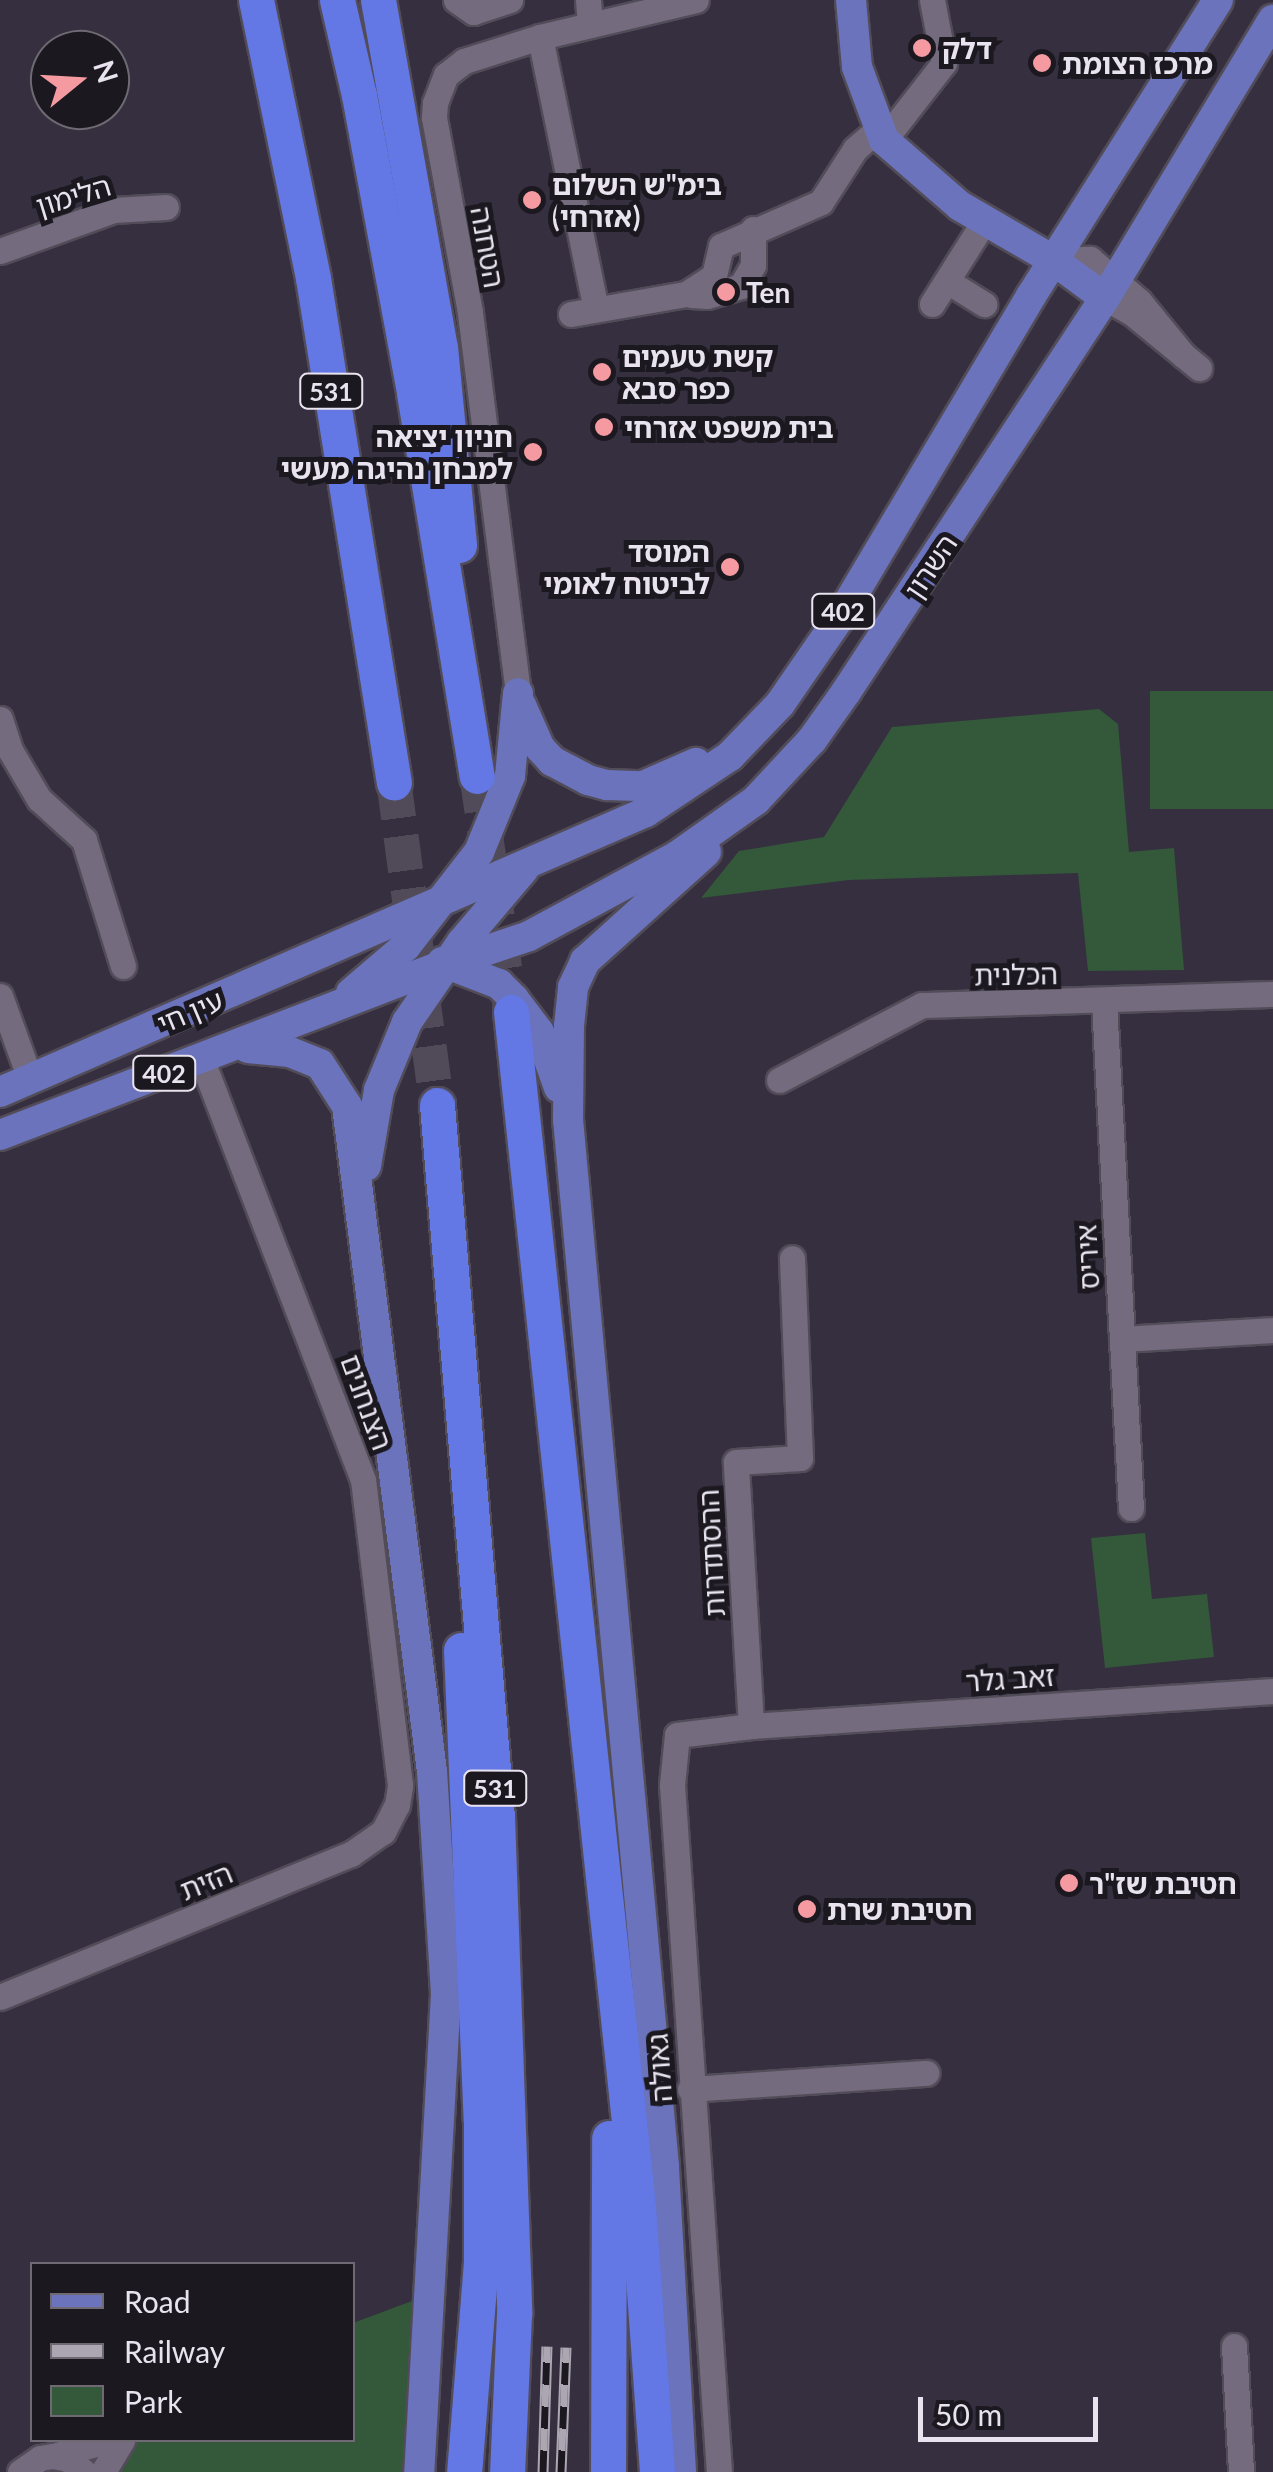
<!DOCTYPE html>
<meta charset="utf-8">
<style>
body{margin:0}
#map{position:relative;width:1273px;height:2472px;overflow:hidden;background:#362f3f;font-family:Lato,"Noto Sans Hebrew",sans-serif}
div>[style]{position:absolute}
.green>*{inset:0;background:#33583a;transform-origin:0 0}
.highway-tunnel>*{height:35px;margin-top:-17.5px;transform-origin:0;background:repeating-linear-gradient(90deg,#514a59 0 35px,transparent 0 53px)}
.roads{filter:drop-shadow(2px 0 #524c59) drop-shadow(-2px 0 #524c59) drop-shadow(0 2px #524c59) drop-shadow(0 -2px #524c59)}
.minor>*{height:25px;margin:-12.5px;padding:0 12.5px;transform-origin:12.5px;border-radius:12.5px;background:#746c7e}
.major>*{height:30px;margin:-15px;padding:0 15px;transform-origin:15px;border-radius:15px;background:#6a73bc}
.highway>*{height:35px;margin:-17.5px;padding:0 17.5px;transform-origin:17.5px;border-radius:17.5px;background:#6377e5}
.rail>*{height:11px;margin-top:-5.5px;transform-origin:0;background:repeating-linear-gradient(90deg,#1c1820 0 22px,#aba6b2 0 44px);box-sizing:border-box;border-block:2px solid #aba6b2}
.dots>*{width:28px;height:28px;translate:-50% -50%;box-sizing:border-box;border:5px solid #1c1820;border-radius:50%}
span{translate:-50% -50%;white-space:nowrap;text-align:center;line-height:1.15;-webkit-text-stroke:10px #1c1820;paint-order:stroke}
.shield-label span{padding:2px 8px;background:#1c1820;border:2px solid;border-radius:8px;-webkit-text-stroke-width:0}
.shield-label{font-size:25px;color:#e8e3ee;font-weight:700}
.poi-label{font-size:28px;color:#e8e3ee;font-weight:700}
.left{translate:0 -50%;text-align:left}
.right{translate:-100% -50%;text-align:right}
.street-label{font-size:28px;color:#e8e3ee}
.legend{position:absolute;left:30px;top:2262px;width:325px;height:180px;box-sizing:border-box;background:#1c1820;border:2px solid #6e6972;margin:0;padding:12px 18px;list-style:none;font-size:30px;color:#e8e3ee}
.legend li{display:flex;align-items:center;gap:20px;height:50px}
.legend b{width:50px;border:2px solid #6e6972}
.north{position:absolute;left:30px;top:30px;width:100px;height:100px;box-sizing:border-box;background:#1c1820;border:2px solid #6e6972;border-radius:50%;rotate:72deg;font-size:28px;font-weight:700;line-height:40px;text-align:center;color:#e8e3ee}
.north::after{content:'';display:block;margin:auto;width:35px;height:45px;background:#f49aa0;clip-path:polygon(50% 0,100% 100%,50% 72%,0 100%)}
.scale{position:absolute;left:918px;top:2397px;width:180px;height:45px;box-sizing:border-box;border:5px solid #e8e3ee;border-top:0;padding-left:12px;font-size:30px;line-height:35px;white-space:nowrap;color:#e8e3ee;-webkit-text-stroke:8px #1c1820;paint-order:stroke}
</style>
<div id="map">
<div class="green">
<i style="left:1273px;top:691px;width:118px;height:123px;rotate:90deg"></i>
<i style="clip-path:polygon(1099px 709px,1118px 724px,1129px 852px,1174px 848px,1184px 970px,1088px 971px,1078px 873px,849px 880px,701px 898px,739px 851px,824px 837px,892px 727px)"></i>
<i style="clip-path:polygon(1145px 1533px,1152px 1599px,1207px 1594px,1214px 1657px,1105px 1668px,1091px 1538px)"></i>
<i style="clip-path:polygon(428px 2295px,414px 2472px,89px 2472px,76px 2440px,352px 2440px,353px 2323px)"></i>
</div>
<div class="highway-tunnel">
<i style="left:477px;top:776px;width:238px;rotate:81.8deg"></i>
<i style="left:394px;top:783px;width:325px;rotate:82.4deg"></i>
</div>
<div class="roads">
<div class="minor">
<i style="left:456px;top:0;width:21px;rotate:35deg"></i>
<i style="left:473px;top:12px;width:39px;rotate:-18deg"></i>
<i style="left:588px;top:0;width:25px;rotate:85deg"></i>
<i style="left:540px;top:37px;width:278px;rotate:78.4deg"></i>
<i style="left:884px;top:140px;width:98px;rotate:-52.1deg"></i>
<i style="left:944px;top:63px;width:64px;rotate:-100.8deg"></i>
<i style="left:0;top:251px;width:120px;rotate:-19.9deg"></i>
<i style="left:113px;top:210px;width:53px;rotate:-3.2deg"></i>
<i style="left:1053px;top:260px;width:37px;rotate:-2deg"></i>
<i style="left:1090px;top:259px;width:65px;rotate:40.6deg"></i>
<i style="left:1139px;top:301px;width:70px;rotate:50.8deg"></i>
<i style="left:947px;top:281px;width:44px;rotate:31.9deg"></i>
<i style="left:691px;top:295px;width:16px;rotate:4deg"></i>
<i style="left:707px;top:296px;width:35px;rotate:-16deg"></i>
<i style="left:741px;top:286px;width:24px;rotate:-60deg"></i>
<i style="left:753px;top:265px;width:36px;rotate:-90deg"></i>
<i style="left:1105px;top:298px;width:31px;rotate:29deg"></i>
<i style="left:1132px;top:313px;width:87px;rotate:39.4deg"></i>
<i style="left:932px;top:304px;width:99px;rotate:-57.8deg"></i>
<i style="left:571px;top:314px;width:117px;rotate:-9.9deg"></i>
<i style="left:686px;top:294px;width:33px;rotate:-33deg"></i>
<i style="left:714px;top:276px;width:31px;rotate:-77deg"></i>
<i style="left:721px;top:246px;width:109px;rotate:-23.7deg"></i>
<i style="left:821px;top:202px;width:63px;rotate:-57.3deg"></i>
<i style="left:855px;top:149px;width:30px;rotate:-41deg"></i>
<i style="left:518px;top:693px;width:384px;rotate:-97.2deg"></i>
<i style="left:470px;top:312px;width:198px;rotate:-100.5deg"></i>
<i style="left:434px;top:117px;width:14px;rotate:-86deg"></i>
<i style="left:435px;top:103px;width:30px;rotate:-69deg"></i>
<i style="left:446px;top:75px;width:23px;rotate:-38deg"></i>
<i style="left:464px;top:61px;width:80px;rotate:-17.5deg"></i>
<i style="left:540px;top:37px;width:160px;rotate:-13.3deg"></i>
<i style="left:0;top:719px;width:33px;rotate:72deg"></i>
<i style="left:10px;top:750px;width:57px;rotate:59.4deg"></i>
<i style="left:39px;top:799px;width:61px;rotate:42.3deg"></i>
<i style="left:84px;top:840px;width:132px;rotate:72.8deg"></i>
<i style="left:0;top:996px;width:88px;rotate:70.1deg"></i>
<i style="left:1104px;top:1002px;width:507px;rotate:86.95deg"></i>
<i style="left:779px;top:1080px;width:161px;rotate:-27.7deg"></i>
<i style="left:922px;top:1005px;width:351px;rotate:-1.8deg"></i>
<i style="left:1122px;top:1339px;width:151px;rotate:-3.4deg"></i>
<i style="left:751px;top:1726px;width:264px;rotate:-93.3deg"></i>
<i style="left:736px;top:1462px;width:64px;rotate:-3.6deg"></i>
<i style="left:800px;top:1458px;width:200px;rotate:-92.3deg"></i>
<i style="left:0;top:1997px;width:379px;rotate:-22.2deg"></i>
<i style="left:351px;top:1854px;width:39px;rotate:-35deg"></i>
<i style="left:383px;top:1832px;width:30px;rotate:-63deg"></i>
<i style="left:397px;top:1805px;width:20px;rotate:-81deg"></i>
<i style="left:400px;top:1785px;width:307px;rotate:-96.9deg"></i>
<i style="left:363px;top:1480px;width:451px;rotate:-111deg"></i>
<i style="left:690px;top:2089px;width:237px;rotate:-3.9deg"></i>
<i style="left:1234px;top:2346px;width:126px;rotate:86.8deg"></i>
<i style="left:53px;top:2456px;width:59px;rotate:-15.7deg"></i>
<i style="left:20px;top:2472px;width:24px;rotate:-35deg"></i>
<i style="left:40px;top:2458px;width:13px;rotate:-9deg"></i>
<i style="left:53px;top:2456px;width:15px;rotate:11deg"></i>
<i style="left:68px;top:2459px;width:21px;rotate:39deg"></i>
<i style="left:103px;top:2472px;width:37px;rotate:-59deg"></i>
<i style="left:719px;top:2472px;width:689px;rotate:-93.91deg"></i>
<i style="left:672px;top:1785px;width:50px;rotate:-84.3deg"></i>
<i style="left:677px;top:1735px;width:75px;rotate:-6.9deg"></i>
<i style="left:751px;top:1726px;width:523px;rotate:-3.84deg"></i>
</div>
<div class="major">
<i style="left:851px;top:0;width:67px;rotate:84.9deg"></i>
<i style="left:857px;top:67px;width:78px;rotate:69.7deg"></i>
<i style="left:884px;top:140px;width:101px;rotate:41deg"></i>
<i style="left:960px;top:206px;width:108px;rotate:30.1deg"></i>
<i style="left:1053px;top:260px;width:64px;rotate:36.2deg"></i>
<i style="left:521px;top:705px;width:47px;rotate:66.2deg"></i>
<i style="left:540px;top:748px;width:18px;rotate:47deg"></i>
<i style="left:552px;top:761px;width:41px;rotate:27.8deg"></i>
<i style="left:588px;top:780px;width:20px;rotate:15deg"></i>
<i style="left:607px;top:785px;width:36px;rotate:2deg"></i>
<i style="left:643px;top:786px;width:58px;rotate:-23.5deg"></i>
<i style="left:442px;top:962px;width:61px;rotate:21.1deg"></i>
<i style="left:499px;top:984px;width:21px;rotate:45deg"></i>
<i style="left:514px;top:999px;width:41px;rotate:52.9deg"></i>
<i style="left:539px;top:1032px;width:59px;rotate:70.3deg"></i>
<i style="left:351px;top:993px;width:72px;rotate:-40.5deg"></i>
<i style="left:406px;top:946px;width:119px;rotate:-52.2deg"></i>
<i style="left:479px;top:852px;width:82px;rotate:-67.8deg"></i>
<i style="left:510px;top:776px;width:83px;rotate:-84.5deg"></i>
<i style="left:248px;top:1048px;width:42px;rotate:5.4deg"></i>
<i style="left:290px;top:1052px;width:32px;rotate:22deg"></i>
<i style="left:320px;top:1064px;width:50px;rotate:57.3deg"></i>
<i style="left:347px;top:1106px;width:670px;rotate:82.72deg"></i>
<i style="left:432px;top:1771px;width:223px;rotate:86.4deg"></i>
<i style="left:446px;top:1994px;width:479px;rotate:93.2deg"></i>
<i style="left:0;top:1092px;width:704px;rotate:-23.43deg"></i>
<i style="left:646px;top:812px;width:101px;rotate:-33.7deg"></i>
<i style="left:730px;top:756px;width:72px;rotate:-46.1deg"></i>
<i style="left:780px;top:704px;width:102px;rotate:-55.4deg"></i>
<i style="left:838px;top:620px;width:377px;rotate:-59.2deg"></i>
<i style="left:1031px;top:296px;width:350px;rotate:-57.7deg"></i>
<i style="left:0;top:1135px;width:478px;rotate:-21deg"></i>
<i style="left:446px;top:964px;width:88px;rotate:-18.6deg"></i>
<i style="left:529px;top:936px;width:168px;rotate:-28.4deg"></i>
<i style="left:677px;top:856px;width:97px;rotate:-35.3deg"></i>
<i style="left:756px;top:800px;width:82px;rotate:-47deg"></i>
<i style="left:812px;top:740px;width:59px;rotate:-54.7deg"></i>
<i style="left:846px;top:692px;width:472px;rotate:-56.7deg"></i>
<i style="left:1105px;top:298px;width:325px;rotate:-58.9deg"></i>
<i style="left:366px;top:1166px;width:77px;rotate:-80.3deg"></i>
<i style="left:379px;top:1090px;width:74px;rotate:-67.6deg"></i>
<i style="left:407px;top:1022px;width:97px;rotate:-55.5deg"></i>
<i style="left:462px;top:942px;width:96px;rotate:-49.7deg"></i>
<i style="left:681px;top:2472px;width:306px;rotate:-93.2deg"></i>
<i style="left:664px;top:2166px;width:1050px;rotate:-95.24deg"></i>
<i style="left:568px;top:1120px;width:94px;rotate:-89.4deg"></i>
<i style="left:569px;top:1026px;width:39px;rotate:-84deg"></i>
<i style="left:573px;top:987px;width:29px;rotate:-65deg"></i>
<i style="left:585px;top:961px;width:163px;rotate:-42deg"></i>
</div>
<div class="highway">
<i style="left:256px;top:0;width:284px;rotate:78.4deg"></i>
<i style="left:313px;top:278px;width:511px;rotate:80.89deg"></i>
<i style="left:337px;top:0;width:98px;rotate:77deg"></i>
<i style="left:359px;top:95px;width:303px;rotate:79.5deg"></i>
<i style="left:414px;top:393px;width:388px;rotate:80.7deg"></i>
<i style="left:378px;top:0;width:352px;rotate:79.9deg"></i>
<i style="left:440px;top:347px;width:199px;rotate:84.5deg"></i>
<i style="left:511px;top:1012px;width:1202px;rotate:83.93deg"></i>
<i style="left:638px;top:2207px;width:266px;rotate:85.9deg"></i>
<i style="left:437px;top:1105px;width:714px;rotate:85.18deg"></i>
<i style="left:497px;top:1816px;width:498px;rotate:88deg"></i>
<i style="left:514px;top:2314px;width:158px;rotate:92.5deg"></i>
<i style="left:461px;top:1650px;width:470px;rotate:87.6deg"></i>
<i style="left:481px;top:2120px;width:142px;rotate:90deg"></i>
<i style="left:481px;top:2262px;width:211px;rotate:94.6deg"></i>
<i style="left:608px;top:2472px;width:334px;rotate:-89.8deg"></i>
</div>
</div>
<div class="rail">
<i style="left:543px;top:2472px;width:126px;rotate:-88.2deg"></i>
<i style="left:561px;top:2472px;width:125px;rotate:-87.7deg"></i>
</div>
<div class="dots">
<i style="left:922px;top:48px;background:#f49aa0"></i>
<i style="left:1042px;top:63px;background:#f49aa0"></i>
<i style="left:532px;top:200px;background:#f49aa0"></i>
<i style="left:726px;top:292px;background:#f49aa0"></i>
<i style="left:602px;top:372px;background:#f49aa0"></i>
<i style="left:604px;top:427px;background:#f49aa0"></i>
<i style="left:533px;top:452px;background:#f49aa0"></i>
<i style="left:730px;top:567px;background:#f49aa0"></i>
<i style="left:1069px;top:1883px;background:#f49aa0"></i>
<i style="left:807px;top:1909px;background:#f49aa0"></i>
</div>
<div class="shield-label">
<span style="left:331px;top:391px">531</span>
<span style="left:843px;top:611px">402</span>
<span style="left:164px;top:1073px">402</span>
<span style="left:495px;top:1788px">531</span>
</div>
<div class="poi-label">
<span class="left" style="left:942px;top:48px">דלק</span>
<span class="left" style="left:1062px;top:63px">מרכז הצומת</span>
<span class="left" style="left:552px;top:200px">בימ"ש השלום<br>(אזרחי)</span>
<span class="left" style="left:746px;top:292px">Ten</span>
<span class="left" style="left:622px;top:372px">קשת טעמים<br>כפר סבא</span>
<span class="left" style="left:624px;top:427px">בית משפט אזרחי</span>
<span class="right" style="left:513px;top:452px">חניון יציאה<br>למבחן נהיגה מעשי</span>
<span class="right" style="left:710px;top:567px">המוסד<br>לביטוח לאומי</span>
<span class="left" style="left:1089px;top:1883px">חטיבת שז"ר</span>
<span class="left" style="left:827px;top:1909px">חטיבת שרת</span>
</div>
<div class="street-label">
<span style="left:73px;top:195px;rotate:-17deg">הלימון</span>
<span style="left:488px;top:247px;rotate:80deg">הטחנה</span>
<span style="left:930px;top:566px;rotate:-56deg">השרון</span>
<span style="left:1016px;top:974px;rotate:-1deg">הכלנית</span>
<span style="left:190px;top:1011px;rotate:-23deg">עין חי</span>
<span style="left:1087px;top:1257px;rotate:-93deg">איריס</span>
<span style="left:367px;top:1402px;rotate:70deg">הצנחנים</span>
<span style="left:711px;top:1553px;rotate:-93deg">ההסתדרות</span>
<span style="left:1010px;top:1678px;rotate:-4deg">זאב גלר</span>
<span style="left:206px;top:1881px;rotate:-22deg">הזית</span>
<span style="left:659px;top:2068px;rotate:-94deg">גאולה</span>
</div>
<ul class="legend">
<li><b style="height:12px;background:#6a73bc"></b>Road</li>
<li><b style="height:12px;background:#aba6b2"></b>Railway</li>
<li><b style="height:28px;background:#33583a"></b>Park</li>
</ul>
<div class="north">N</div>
<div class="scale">50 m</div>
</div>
